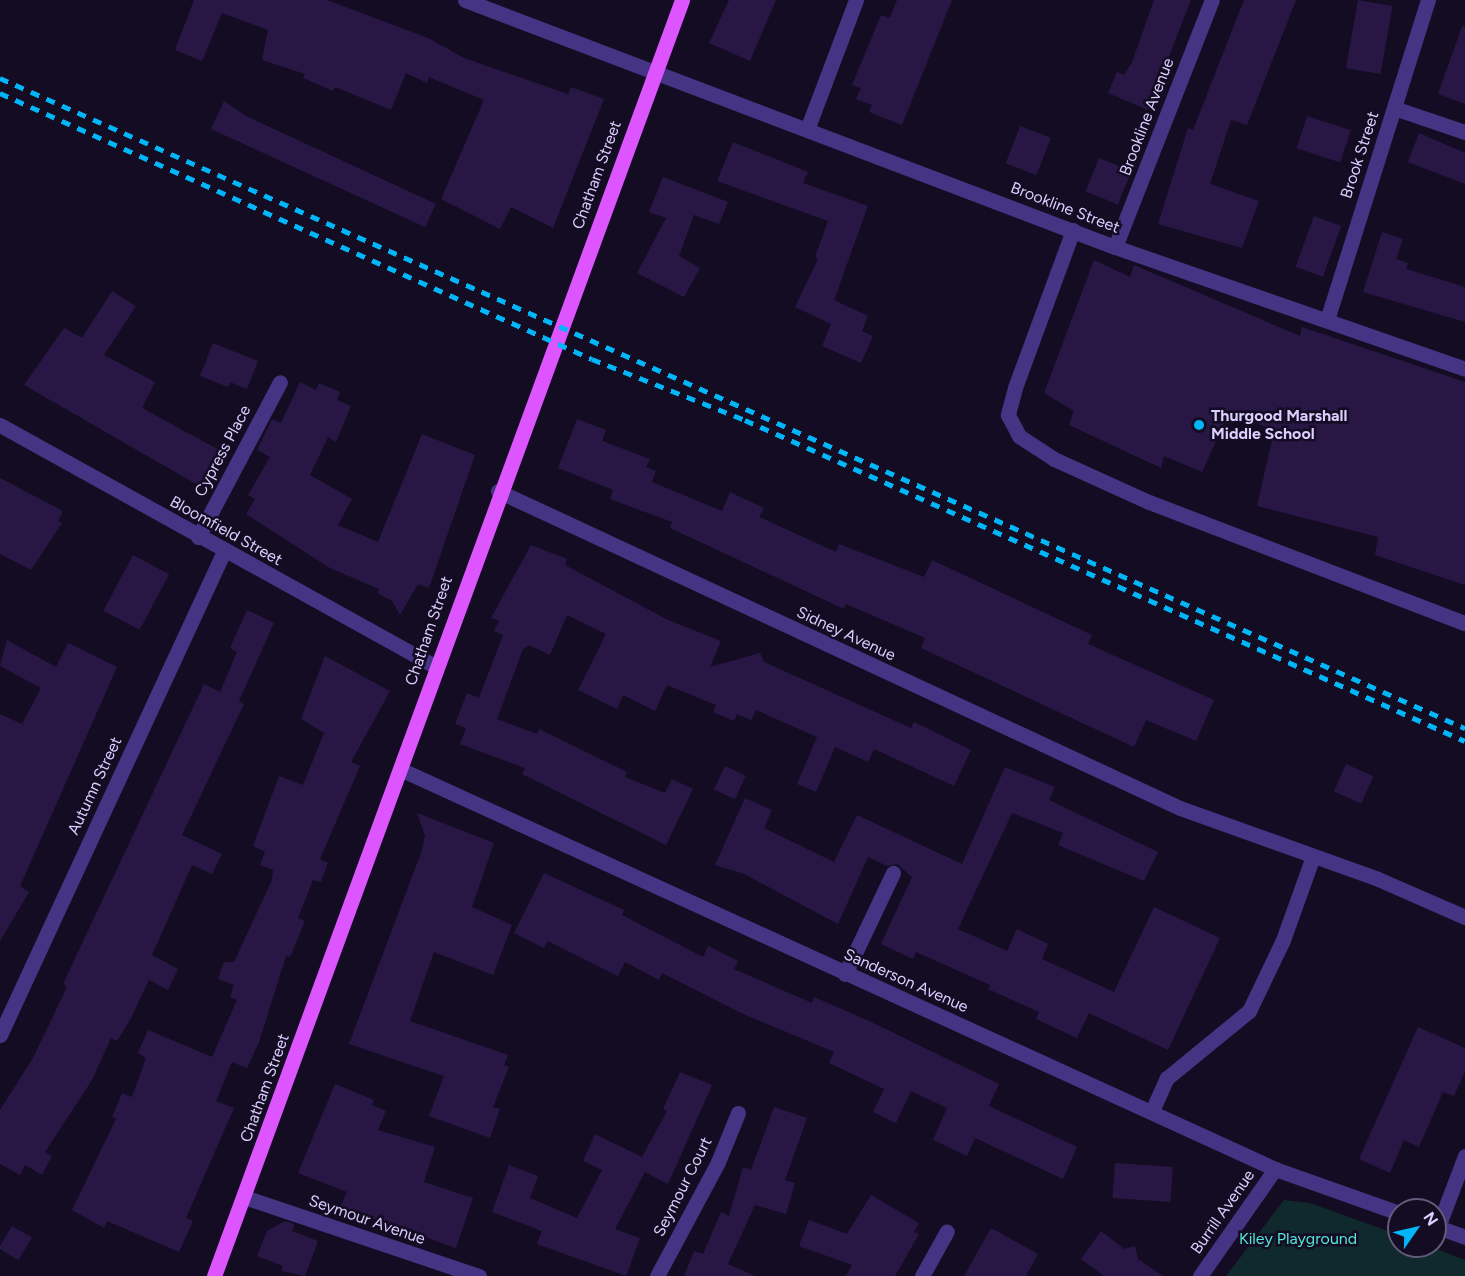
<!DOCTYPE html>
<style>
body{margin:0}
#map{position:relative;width:1465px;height:1276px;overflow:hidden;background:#140c22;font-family:Figtree,sans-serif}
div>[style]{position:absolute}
.green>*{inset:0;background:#0f292d}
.building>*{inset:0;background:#281745;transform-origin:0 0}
.minor>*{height:15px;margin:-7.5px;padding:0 7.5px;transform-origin:7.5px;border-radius:7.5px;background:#453484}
.major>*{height:15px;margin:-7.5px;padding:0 7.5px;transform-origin:7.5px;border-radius:7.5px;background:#dc55ff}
.rail>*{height:4.5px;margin-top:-2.25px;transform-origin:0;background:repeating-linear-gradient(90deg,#00b6f9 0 9px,transparent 0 17px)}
.dots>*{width:16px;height:16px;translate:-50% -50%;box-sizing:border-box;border:3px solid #140c22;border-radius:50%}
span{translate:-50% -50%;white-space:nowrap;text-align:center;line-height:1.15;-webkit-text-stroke:5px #140c22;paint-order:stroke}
.street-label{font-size:16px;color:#dcceff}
.poi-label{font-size:16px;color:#dcceff;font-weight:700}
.left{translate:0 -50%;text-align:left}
.park-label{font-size:16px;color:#53e6da}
.north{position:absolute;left:1387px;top:1198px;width:60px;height:60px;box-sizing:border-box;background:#140c22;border:2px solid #645a7a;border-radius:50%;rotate:56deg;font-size:16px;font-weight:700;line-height:24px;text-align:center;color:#dcceff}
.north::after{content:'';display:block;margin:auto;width:21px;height:27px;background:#00b6f9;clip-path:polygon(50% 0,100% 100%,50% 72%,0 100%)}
</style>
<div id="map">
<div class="green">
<i style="clip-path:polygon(1284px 1200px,1310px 1203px,1399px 1235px,1399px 1246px,1428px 1246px,1465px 1260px,1465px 1276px,1226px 1276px)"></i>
</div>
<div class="building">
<i style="clip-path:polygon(194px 0,327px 0,428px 38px,464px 58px,568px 94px,571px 87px,604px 99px,553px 228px,511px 207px,500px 229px,441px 199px,484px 100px,429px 77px,427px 83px,406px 73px,391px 110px,335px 87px,333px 91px,303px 78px,305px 74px,262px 60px,268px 30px,222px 13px,202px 61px,175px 50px)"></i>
<i style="clip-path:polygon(729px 0,776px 0,750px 61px,709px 43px)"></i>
<i style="clip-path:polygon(897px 0,952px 0,902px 125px,869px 112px,872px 105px,856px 99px,861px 88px,852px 85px,881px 15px,890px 18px)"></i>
<i style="clip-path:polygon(1154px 0,1191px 0,1148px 110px,1108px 93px,1117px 72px,1124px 75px,1132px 62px)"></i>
<i style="clip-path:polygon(1244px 0,1296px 0,1247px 125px,1231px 120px,1210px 184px,1259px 201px,1242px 248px,1158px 224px,1188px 128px,1193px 130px)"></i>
<i style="left:1358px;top:0;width:35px;height:69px;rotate:10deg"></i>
<i style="clip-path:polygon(1462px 26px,1465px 27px,1465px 104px,1438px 94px)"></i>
<i style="clip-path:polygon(224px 101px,246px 116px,436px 204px,425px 227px,211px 129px)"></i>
<i style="left:1307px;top:116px;width:46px;height:34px;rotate:18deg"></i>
<i style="left:1020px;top:126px;width:33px;height:40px;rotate:21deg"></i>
<i style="clip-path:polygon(1419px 133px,1465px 153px,1465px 184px,1408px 162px)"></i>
<i style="clip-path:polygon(733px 142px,808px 172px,803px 183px,868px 206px,834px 300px,868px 316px,862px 331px,873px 336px,861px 363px,822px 346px,831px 324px,795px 307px,818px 259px,815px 257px,828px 221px,717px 181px)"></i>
<i style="left:1099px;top:158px;width:35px;height:36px;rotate:22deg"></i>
<i style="clip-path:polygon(663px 177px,728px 202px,719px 224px,694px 215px,679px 256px,700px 268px,684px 297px,637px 273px,666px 218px,649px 212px)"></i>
<i style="left:1314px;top:216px;width:29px;height:54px;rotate:20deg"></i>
<i style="clip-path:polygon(1382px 232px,1403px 239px,1396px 259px,1408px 263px,1406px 269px,1465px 287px,1465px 322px,1363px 292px)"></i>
<i style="clip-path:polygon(1094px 260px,1130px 277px,1134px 265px,1300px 336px,1302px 327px,1465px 382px,1465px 585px,1375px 555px,1378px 537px,1257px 506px,1274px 431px,1230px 411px,1202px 472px,1164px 456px,1161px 468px,1069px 425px,1074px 411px,1044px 393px)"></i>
<i style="clip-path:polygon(112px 291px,136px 306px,104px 355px,155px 382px,142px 408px,223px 452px,203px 488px,24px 385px,64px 328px,82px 338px)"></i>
<i style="clip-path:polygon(213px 343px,258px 361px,247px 389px,230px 382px,228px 387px,200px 376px)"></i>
<i style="clip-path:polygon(300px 382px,316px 390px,319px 383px,340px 392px,337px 400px,351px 406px,336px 442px,328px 437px,310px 475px,352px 499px,338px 525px,378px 542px,422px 434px,475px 455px,429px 588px,418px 584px,400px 615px,392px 601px,377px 593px,379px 589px,330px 568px,246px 514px,255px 499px,248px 495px,270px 457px,257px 450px,272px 419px,281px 423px)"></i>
<i style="clip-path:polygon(577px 419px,606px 430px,602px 441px,650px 459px,646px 467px,656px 471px,652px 482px,722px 511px,730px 492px,764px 508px,759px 517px,836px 552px,839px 544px,924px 577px,932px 560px,1092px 635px,1088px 644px,1214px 700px,1196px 741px,1146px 720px,1134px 747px,921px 648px,925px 638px,846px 604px,844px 609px,670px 528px,672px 522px,610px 499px,613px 490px,558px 468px)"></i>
<i style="clip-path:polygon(0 478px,63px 511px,58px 521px,62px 523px,31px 570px,0 554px)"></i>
<i style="clip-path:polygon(531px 545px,567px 559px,565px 565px,668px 620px,721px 641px,710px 667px,760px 653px,764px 662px,911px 728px,914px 722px,971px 750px,954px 786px,874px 749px,868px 762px,835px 747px,816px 792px,797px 784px,817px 737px,756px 710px,751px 720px,737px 714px,734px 721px,713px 712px,716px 705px,667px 685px,655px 711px,623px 695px,617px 709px,578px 690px,606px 634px,567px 615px,550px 655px,529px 645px,523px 649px,497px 719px,537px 734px,539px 729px,627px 772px,625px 777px,665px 793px,672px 779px,693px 789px,666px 845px,522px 774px,525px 768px,460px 744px,466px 728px,455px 724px,467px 693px,479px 698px,503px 635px,494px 631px,499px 621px,491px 618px)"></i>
<i style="left:133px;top:555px;width:41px;height:63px;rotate:28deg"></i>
<i style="clip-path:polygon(247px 610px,274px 623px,239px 701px,244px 704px,182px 835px,222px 854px,212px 874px,192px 865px,152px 955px,178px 969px,168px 990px,149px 980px,130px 1020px,117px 1041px,111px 1038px,92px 1080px,45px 1152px,52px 1156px,42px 1175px,25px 1165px,20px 1175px,0 1164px,0 1110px,33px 1058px,67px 987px,63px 984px,204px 684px,220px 692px,237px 652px,230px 648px)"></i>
<i style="clip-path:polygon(7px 640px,56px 667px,68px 643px,117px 667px,20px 886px,29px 892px,0 941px,0 714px,22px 724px,41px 688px,0 666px)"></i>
<i style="clip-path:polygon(325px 656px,390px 691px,351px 762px,360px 766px,320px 859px,328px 863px,321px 882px,313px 880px,298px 918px,305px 921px,290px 957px,286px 956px,259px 1042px,247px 1068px,232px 1062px,216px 1101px,234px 1108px,186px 1218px,193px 1221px,179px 1252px,107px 1221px,104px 1228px,72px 1210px,116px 1119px,112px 1117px,122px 1093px,132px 1097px,146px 1058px,138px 1053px,148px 1030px,212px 1057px,237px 1000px,230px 997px,234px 985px,218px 979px,224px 962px,234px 962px,272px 880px,273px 870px,260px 865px,265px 852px,253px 846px,279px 776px,303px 785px,324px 733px,301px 719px)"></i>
<i style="left:1346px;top:764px;width:30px;height:30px;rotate:24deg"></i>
<i style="left:725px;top:766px;width:23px;height:26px;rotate:25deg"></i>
<i style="clip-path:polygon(1005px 767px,1055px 787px,1049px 800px,1158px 852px,1144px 881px,1058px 845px,1063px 833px,1012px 813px,958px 929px,1007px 951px,1017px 929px,1048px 944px,1042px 959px,1114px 992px,1154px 907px,1220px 938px,1168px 1050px,1089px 1013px,1077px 1038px,1036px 1019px,1039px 1012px,988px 989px,990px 985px,916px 952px,913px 959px,881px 944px,912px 877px,897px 864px,887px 866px,868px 857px,838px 924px,744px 874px,715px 865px,745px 798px,772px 810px,764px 828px,834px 862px,857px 815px,962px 864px)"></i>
<i style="clip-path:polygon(417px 813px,494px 843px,472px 907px,512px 925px,493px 975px,434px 952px,410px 1021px,508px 1055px,504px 1065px,509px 1067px,493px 1107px,500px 1109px,490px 1138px,429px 1116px,444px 1076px,349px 1044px,421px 853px,425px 836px)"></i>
<i style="clip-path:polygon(544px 873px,624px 910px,622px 915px,703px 957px,708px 946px,738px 961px,734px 969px,812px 1003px,814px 997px,869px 1021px,999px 1084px,989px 1106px,1077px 1147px,1063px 1179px,975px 1138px,967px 1156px,933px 1140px,947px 1108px,911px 1091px,896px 1123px,873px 1112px,884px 1089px,829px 1063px,834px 1052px,741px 1013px,662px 973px,659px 980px,625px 962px,618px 976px,548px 941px,544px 948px,514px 933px)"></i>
<i style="clip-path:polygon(1418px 1027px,1465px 1048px,1465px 1072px,1454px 1096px,1443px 1092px,1419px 1147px,1404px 1140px,1390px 1173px,1359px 1159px)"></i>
<i style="clip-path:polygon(680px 1072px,712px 1085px,668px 1184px,645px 1172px,615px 1229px,640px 1238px,626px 1276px,537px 1244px,542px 1231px,492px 1212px,509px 1165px,538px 1176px,530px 1198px,577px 1218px,602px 1170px,583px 1161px,595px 1134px,642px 1157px,667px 1111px,663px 1109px)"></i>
<i style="clip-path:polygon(335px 1084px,374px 1100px,372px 1105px,386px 1111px,378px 1130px,435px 1147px,424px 1182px,473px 1198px,456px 1248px,340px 1207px,347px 1192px,298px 1173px)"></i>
<i style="clip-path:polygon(774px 1107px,807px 1118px,785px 1180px,795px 1183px,786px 1214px,755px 1205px,728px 1264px,755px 1276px,684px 1276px,694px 1251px,703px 1254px,721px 1212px,729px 1216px,743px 1167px,751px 1170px)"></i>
<i style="left:1115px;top:1163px;width:58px;height:35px;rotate:4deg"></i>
<i style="clip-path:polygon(871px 1195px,919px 1223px,914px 1232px,919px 1234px,895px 1276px,846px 1276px,852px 1265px,799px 1246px,809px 1220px,847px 1234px)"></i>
<i style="clip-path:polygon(285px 1221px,294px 1224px,292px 1231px,318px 1241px,305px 1276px,281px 1271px,283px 1266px,257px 1256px,267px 1231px)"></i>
<i style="left:12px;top:1226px;width:23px;height:26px;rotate:31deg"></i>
<i style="clip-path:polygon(991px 1228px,1038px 1254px,1026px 1276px,964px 1276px)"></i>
<i style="clip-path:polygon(1101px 1231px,1124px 1249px,1135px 1246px,1138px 1259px,1163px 1276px,1104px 1276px,1081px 1259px)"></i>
</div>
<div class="minor">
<i style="left:465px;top:0;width:695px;rotate:20.81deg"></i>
<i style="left:1115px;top:247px;width:371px;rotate:19.2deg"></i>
<i style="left:1394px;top:108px;width:75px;rotate:18.7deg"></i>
<i style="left:808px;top:127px;width:136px;rotate:-69.3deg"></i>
<i style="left:1073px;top:230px;width:168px;rotate:110.2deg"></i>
<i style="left:1015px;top:388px;width:28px;rotate:105deg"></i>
<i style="left:1008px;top:415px;width:24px;rotate:62deg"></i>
<i style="left:1019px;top:436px;width:42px;rotate:33.3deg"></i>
<i style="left:1054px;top:459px;width:104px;rotate:24.4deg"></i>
<i style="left:1149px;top:502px;width:338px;rotate:21deg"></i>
<i style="left:1115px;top:247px;width:265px;rotate:-68.6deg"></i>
<i style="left:1327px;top:320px;width:336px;rotate:-72.5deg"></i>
<i style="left:0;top:425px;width:497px;rotate:29deg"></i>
<i style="left:498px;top:491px;width:752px;rotate:24.93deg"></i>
<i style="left:1180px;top:808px;width:210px;rotate:19.7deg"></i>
<i style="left:1378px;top:879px;width:95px;rotate:23.6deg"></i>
<i style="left:198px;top:537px;width:175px;rotate:-62.1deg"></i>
<i style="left:402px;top:770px;width:960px;rotate:24.56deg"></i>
<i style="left:1275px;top:1169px;width:132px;rotate:19.5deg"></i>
<i style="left:845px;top:974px;width:112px;rotate:-64.6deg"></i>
<i style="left:0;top:1035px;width:533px;rotate:-65.16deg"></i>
<i style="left:1152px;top:1111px;width:36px;rotate:-66deg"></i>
<i style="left:1167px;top:1078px;width:106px;rotate:-39.3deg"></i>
<i style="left:1249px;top:1011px;width:79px;rotate:-64.4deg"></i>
<i style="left:1283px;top:940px;width:89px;rotate:-70.3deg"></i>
<i style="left:244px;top:1197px;width:248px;rotate:18.6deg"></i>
<i style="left:1435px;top:1226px;width:32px;rotate:20deg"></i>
<i style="left:1438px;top:1227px;width:76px;rotate:-69.2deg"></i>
<i style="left:657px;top:1276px;width:129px;rotate:-61.8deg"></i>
<i style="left:718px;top:1162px;width:53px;rotate:-67.8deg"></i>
<i style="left:922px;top:1276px;width:51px;rotate:-60.9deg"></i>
<i style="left:1200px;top:1276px;width:131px;rotate:-55deg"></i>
</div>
<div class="major">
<i style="left:214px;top:1276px;width:1359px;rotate:-69.86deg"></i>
</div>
<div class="rail">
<i style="left:0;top:78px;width:1603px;rotate:23.93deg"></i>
<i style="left:0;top:93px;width:649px;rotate:24.2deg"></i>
<i style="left:592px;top:359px;width:165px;rotate:21.7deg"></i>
<i style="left:745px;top:420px;width:788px;rotate:24.03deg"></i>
</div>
<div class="dots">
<i style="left:1199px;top:425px;background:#00b6f9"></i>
</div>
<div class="street-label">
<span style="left:1147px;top:117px;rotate:-69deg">Brookline Avenue</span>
<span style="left:1360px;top:155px;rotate:-72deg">Brook Street</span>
<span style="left:597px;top:175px;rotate:-70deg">Chatham Street</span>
<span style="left:1065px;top:208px;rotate:21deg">Brookline Street</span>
<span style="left:223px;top:451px;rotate:-62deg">Cypress Place</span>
<span style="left:226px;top:531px;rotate:29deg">Bloomfield Street</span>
<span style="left:429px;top:631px;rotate:-71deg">Chatham Street</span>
<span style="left:846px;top:634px;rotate:25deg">Sidney Avenue</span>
<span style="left:95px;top:786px;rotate:-65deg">Autumn Street</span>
<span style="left:906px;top:981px;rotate:24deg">Sanderson Avenue</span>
<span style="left:265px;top:1088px;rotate:-70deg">Chatham Street</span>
<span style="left:683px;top:1187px;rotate:-63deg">Seymour Court</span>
<span style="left:1223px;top:1212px;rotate:-55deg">Burrill Avenue</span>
<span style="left:367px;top:1220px;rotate:19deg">Seymour Avenue</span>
</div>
<div class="poi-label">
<span class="left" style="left:1211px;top:425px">Thurgood Marshall<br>Middle School</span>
</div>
<div class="park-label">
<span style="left:1298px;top:1239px">Kiley Playground</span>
</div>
<div class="north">N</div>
</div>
